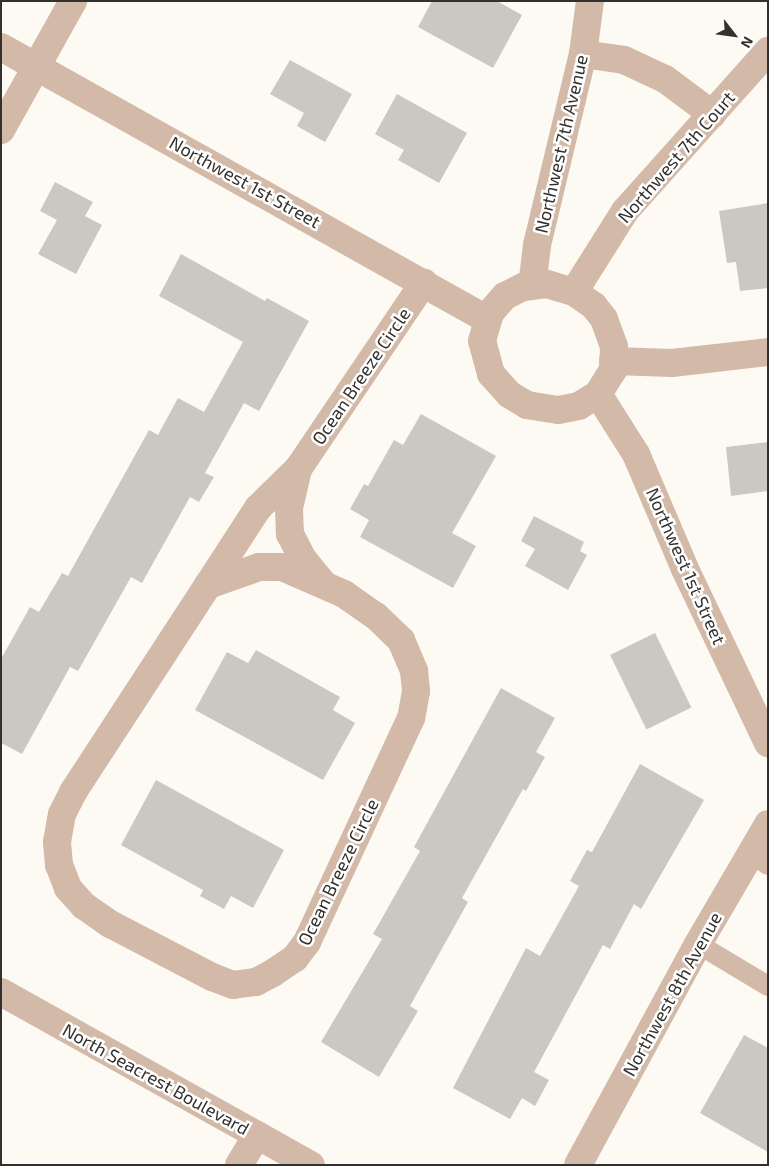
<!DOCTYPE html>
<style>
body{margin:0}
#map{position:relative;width:769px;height:1166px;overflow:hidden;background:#fdfaf3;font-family:"Exo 2",sans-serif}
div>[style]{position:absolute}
.building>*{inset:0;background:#cbc8c1;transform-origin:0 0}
.service>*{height:20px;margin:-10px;padding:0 10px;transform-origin:10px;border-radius:10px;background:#d3b9a7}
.minor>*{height:28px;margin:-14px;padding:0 14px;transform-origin:14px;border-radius:14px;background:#d3b9a7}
.tertiary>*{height:28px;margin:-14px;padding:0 14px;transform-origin:14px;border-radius:14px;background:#d3b9a7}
span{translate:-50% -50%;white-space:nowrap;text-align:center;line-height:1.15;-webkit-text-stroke:5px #fff;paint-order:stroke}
.street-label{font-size:18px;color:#32312e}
.frame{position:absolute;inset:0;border:2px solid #32312e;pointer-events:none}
.north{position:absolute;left:709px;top:10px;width:50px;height:50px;-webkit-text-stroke:4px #fff;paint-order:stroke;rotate:120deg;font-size:14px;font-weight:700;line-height:20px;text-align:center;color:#32312e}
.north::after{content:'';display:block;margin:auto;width:18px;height:22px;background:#32312e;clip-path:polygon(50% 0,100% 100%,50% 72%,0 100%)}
</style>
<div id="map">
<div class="building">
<i style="clip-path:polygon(432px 1px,497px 1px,522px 15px,493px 68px,418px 27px)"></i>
<i style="clip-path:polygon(290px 60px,352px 94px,325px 142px,297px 126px,304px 113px,270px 94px)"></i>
<i style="clip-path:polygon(397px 94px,467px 133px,439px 183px,398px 160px,404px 150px,375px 134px)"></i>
<i style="clip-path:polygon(55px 182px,93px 202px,85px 216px,102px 225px,76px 274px,38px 254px,57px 220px,40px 211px)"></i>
<i style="clip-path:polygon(768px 203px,768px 288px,740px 291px,736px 262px,727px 263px,719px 211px)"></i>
<i style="clip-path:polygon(181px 254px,265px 301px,267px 298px,309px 321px,259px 411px,244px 403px,205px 473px,214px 477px,199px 502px,190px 497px,142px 583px,131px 577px,78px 671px,70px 667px,22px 754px,1px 743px,1px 659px,30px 607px,39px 612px,62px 573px,68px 576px,149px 430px,158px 435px,178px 398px,204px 412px,243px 342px,159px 296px)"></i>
<i style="clip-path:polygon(421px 414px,496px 456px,452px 533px,476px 546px,453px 588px,360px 537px,369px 520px,350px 509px,364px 484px,368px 486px,394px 440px,403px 445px)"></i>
<i style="clip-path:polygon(768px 442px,768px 491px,731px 496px,726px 447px)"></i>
<i style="clip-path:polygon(534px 516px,584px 542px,580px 551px,587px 555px,568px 590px,525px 566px,535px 549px,521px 541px)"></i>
<i style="left:655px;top:633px;width:83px;height:50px;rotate:64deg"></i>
<i style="clip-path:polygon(256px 650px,340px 697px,333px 710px,355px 723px,323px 780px,195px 710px,227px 652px,248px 663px)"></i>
<i style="clip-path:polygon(501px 688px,555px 718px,536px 752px,545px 757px,526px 791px,523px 789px,462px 898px,468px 902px,410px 1006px,418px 1011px,379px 1077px,321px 1042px,382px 939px,373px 934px,420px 851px,414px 847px)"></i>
<i style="clip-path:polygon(640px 764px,704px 800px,641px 909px,634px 904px,610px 949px,603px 945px,534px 1072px,549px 1080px,535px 1106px,522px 1098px,510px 1119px,453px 1088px,526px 948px,540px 956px,579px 886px,570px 881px,587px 850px,592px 852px)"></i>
<i style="clip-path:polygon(156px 780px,284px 850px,253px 908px,231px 896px,224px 909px,200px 896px,203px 890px,121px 845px)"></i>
<i style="clip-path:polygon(744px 1035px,768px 1048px,768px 1152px,700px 1113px)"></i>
</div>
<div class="service">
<i style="left:750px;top:854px;width:21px;rotate:31deg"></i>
<i style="left:698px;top:944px;width:82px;rotate:31deg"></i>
</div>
<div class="minor">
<i style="left:1px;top:47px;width:558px;rotate:29.27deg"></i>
<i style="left:583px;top:54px;width:41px;rotate:8.3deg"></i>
<i style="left:624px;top:60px;width:45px;rotate:24.9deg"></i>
<i style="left:665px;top:79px;width:59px;rotate:36.7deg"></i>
<i style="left:1px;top:130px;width:148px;rotate:-60.8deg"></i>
<i style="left:547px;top:284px;width:28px;rotate:17deg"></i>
<i style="left:574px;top:292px;width:24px;rotate:35deg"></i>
<i style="left:594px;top:306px;width:16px;rotate:52deg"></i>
<i style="left:604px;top:319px;width:29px;rotate:70deg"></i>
<i style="left:614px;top:346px;width:24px;rotate:92deg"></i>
<i style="left:613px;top:370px;width:28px;rotate:122deg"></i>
<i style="left:598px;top:394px;width:22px;rotate:148deg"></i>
<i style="left:579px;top:406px;width:21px;rotate:169deg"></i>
<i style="left:558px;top:410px;width:31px;rotate:-171deg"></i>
<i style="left:527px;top:405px;width:21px;rotate:-149deg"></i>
<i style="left:509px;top:394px;width:27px;rotate:-132deg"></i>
<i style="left:491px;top:374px;width:34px;rotate:-105deg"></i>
<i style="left:482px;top:341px;width:29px;rotate:-74deg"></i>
<i style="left:490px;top:313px;width:23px;rotate:-49deg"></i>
<i style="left:505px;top:296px;width:20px;rotate:-27deg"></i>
<i style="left:523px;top:287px;width:24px;rotate:-7deg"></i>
<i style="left:532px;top:286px;width:41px;rotate:-83deg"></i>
<i style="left:537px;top:245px;width:196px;rotate:-76.5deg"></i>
<i style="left:583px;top:54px;width:53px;rotate:-82.5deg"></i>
<i style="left:574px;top:292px;width:96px;rotate:-57.8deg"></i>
<i style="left:625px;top:211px;width:215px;rotate:-48.2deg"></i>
<i style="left:613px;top:361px;width:59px;rotate:1.9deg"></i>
<i style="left:672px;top:363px;width:97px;rotate:-6.5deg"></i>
<i style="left:598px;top:394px;width:71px;rotate:57.7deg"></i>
<i style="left:636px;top:454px;width:125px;rotate:66.9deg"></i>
<i style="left:685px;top:569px;width:193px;rotate:64.5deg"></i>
<i style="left:298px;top:469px;width:40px;rotate:103deg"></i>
<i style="left:289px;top:508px;width:26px;rotate:88deg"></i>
<i style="left:290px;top:534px;width:28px;rotate:63deg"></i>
<i style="left:303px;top:559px;width:32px;rotate:51deg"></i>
<i style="left:208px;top:585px;width:54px;rotate:-19.4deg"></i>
<i style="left:259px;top:567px;width:23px"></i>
<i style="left:282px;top:567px;width:68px;rotate:23.5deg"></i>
<i style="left:344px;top:594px;width:39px;rotate:35deg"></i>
<i style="left:376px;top:616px;width:35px;rotate:44deg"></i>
<i style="left:401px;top:640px;width:34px;rotate:67deg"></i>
<i style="left:414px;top:671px;width:20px;rotate:84deg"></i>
<i style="left:416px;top:691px;width:27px;rotate:100deg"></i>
<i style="left:411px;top:718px;width:247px;rotate:114.9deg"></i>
<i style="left:307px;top:942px;width:20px;rotate:127deg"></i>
<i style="left:295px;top:958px;width:27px;rotate:146deg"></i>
<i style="left:273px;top:973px;width:19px;rotate:152deg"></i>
<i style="left:256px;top:982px;width:23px;rotate:173deg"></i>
<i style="left:233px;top:985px;width:22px;rotate:-159deg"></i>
<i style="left:212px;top:977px;width:115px;rotate:-152.5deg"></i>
<i style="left:110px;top:924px;width:32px;rotate:-145deg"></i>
<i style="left:84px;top:906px;width:24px;rotate:-132deg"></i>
<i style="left:68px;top:888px;width:25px;rotate:-111deg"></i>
<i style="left:59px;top:865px;width:23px;rotate:-95deg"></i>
<i style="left:57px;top:842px;width:28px;rotate:-80deg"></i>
<i style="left:62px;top:814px;width:25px;rotate:-63deg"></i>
<i style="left:73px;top:792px;width:247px;rotate:-56.9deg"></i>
<i style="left:208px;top:585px;width:92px;rotate:-57deg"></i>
<i style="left:258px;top:508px;width:56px;rotate:-44.3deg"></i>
<i style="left:298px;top:469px;width:225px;rotate:-56deg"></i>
<i style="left:239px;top:1165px;width:35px;rotate:-59deg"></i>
<i style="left:578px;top:1165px;width:251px;rotate:-61.5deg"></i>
<i style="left:698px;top:944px;width:139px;rotate:-59.7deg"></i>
</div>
<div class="tertiary">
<i style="left:1px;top:992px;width:355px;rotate:29.2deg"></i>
</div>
<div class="street-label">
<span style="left:561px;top:144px;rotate:-77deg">Northwest 7th Avenue</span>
<span style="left:676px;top:157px;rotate:-49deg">Northwest 7th Court</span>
<span style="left:245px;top:182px;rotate:29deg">Northwest 1st Street</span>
<span style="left:361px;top:376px;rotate:-56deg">Ocean Breeze Circle</span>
<span style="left:686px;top:566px;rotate:66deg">Northwest 1st Street</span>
<span style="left:338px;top:872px;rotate:-64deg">Ocean Breeze Circle</span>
<span style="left:672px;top:994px;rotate:-61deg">Northwest 8th Avenue</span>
<span style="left:156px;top:1079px;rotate:29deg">North Seacrest Boulevard</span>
</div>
<div class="frame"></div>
<div class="north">N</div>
</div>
